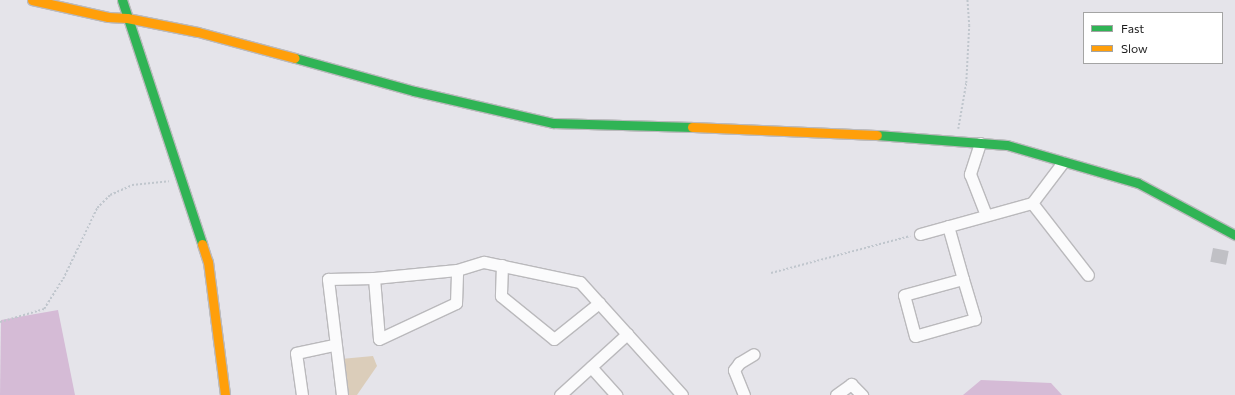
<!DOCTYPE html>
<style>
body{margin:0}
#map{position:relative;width:1235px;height:395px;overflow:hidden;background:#e5e4ea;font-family:Commissioner,sans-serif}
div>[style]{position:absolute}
.forest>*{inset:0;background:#d5bbd6}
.water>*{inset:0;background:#dbcdba}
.building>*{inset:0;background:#c0c0c5;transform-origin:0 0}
.path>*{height:1.5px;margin-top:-0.75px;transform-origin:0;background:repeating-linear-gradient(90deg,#c0c6cd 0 2px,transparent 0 4px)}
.roads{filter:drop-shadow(1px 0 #bab9bc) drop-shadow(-1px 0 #bab9bc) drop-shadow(0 1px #bab9bc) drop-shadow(0 -1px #bab9bc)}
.street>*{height:11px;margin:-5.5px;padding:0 5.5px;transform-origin:5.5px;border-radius:5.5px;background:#fbfbfc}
.fast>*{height:9px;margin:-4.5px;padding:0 4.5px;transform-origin:4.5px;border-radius:4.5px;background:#30b455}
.slow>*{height:9px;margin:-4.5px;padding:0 4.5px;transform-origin:4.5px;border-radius:4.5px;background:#ff9f0a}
span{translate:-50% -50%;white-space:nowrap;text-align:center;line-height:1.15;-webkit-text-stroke:4px #fff;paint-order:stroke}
.legend{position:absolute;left:1083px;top:12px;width:140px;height:52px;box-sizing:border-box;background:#fff;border:1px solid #a4a4a4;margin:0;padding:5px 7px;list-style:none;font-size:12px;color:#1c1c1c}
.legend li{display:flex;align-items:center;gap:8px;height:20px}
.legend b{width:20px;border:1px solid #a4a4a4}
</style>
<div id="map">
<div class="forest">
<i style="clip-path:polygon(58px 310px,75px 395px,0 395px,1px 320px)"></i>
<i style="clip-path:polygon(981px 380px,1051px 383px,1062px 395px,963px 395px)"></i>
</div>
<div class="water">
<i style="clip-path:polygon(373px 356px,377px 366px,357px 395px,345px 395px,341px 359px)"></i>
</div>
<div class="building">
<i style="left:1213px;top:248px;width:16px;height:14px;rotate:11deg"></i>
</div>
<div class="path">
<i style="left:958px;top:129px;width:47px;rotate:-80.1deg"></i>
<i style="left:966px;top:83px;width:57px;rotate:-87deg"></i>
<i style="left:969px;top:26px;width:26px;rotate:-94deg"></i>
<i style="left:771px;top:273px;width:144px;rotate:-14.9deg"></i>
<i style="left:0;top:322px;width:46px;rotate:-16.5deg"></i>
<i style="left:44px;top:309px;width:36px;rotate:-58deg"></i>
<i style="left:63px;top:279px;width:79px;rotate:-64.4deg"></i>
<i style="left:97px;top:208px;width:18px;rotate:-45deg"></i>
<i style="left:110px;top:195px;width:24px;rotate:-24deg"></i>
<i style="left:132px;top:185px;width:37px;rotate:-6deg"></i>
</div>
<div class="roads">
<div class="street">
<i style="left:980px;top:143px;width:33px;rotate:108deg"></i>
<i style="left:970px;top:174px;width:44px;rotate:68.7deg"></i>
<i style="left:1032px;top:203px;width:91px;rotate:52.1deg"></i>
<i style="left:948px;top:226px;width:55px;rotate:74.2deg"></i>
<i style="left:963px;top:279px;width:42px;rotate:73.3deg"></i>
<i style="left:975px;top:319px;width:62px;rotate:164.2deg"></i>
<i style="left:915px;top:336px;width:42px;rotate:-105deg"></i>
<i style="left:904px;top:295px;width:61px;rotate:-15.2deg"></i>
<i style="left:920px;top:234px;width:116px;rotate:-15.5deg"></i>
<i style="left:1032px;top:203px;width:51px;rotate:-52.9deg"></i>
<i style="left:502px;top:265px;width:31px;rotate:92deg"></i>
<i style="left:501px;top:296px;width:68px;rotate:39.1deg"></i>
<i style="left:554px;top:339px;width:58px;rotate:-38.7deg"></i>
<i style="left:374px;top:278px;width:61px;rotate:85.3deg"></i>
<i style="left:379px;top:339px;width:85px;rotate:-25.1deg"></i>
<i style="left:456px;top:303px;width:33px;rotate:-88deg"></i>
<i style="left:591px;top:367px;width:38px;rotate:48deg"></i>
<i style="left:302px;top:395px;width:42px;rotate:-98.1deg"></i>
<i style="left:296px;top:353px;width:40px;rotate:-12deg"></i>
<i style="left:342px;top:395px;width:117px;rotate:-96.9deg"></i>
<i style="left:328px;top:279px;width:46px;rotate:-1.2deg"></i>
<i style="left:374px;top:278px;width:83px;rotate:-5.5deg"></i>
<i style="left:457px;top:270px;width:28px;rotate:-17deg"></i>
<i style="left:484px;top:262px;width:98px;rotate:11.8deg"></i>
<i style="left:580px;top:282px;width:152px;rotate:47.9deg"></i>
<i style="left:560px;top:395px;width:91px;rotate:-42.3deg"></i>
<i style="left:744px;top:395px;width:27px;rotate:-112deg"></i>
<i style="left:734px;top:370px;width:9px;rotate:-54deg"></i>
<i style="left:739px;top:363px;width:17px;rotate:-31deg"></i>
<i style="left:836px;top:395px;width:19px;rotate:-36deg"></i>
<i style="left:851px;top:384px;width:16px;rotate:45deg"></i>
</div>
<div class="fast">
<i style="left:122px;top:0;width:257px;rotate:71.8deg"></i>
<i style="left:295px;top:58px;width:123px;rotate:15.5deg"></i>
<i style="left:414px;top:91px;width:143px;rotate:13deg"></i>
<i style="left:553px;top:123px;width:139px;rotate:1.6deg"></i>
<i style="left:877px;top:135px;width:130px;rotate:4.4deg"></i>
<i style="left:1007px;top:145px;width:136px;rotate:16.2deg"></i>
<i style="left:1138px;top:183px;width:110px;rotate:28.2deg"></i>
</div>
<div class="slow">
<i style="left:32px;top:0;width:78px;rotate:12.6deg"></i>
<i style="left:108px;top:17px;width:19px;rotate:3deg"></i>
<i style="left:127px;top:18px;width:72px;rotate:11.2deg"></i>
<i style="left:198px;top:32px;width:100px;rotate:15deg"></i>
<i style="left:692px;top:127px;width:185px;rotate:2.5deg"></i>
<i style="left:202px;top:244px;width:19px;rotate:72deg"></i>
<i style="left:208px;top:262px;width:134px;rotate:82.7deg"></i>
</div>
</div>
<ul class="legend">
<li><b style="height:5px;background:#30b455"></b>Fast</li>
<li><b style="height:5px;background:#ff9f0a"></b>Slow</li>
</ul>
</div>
